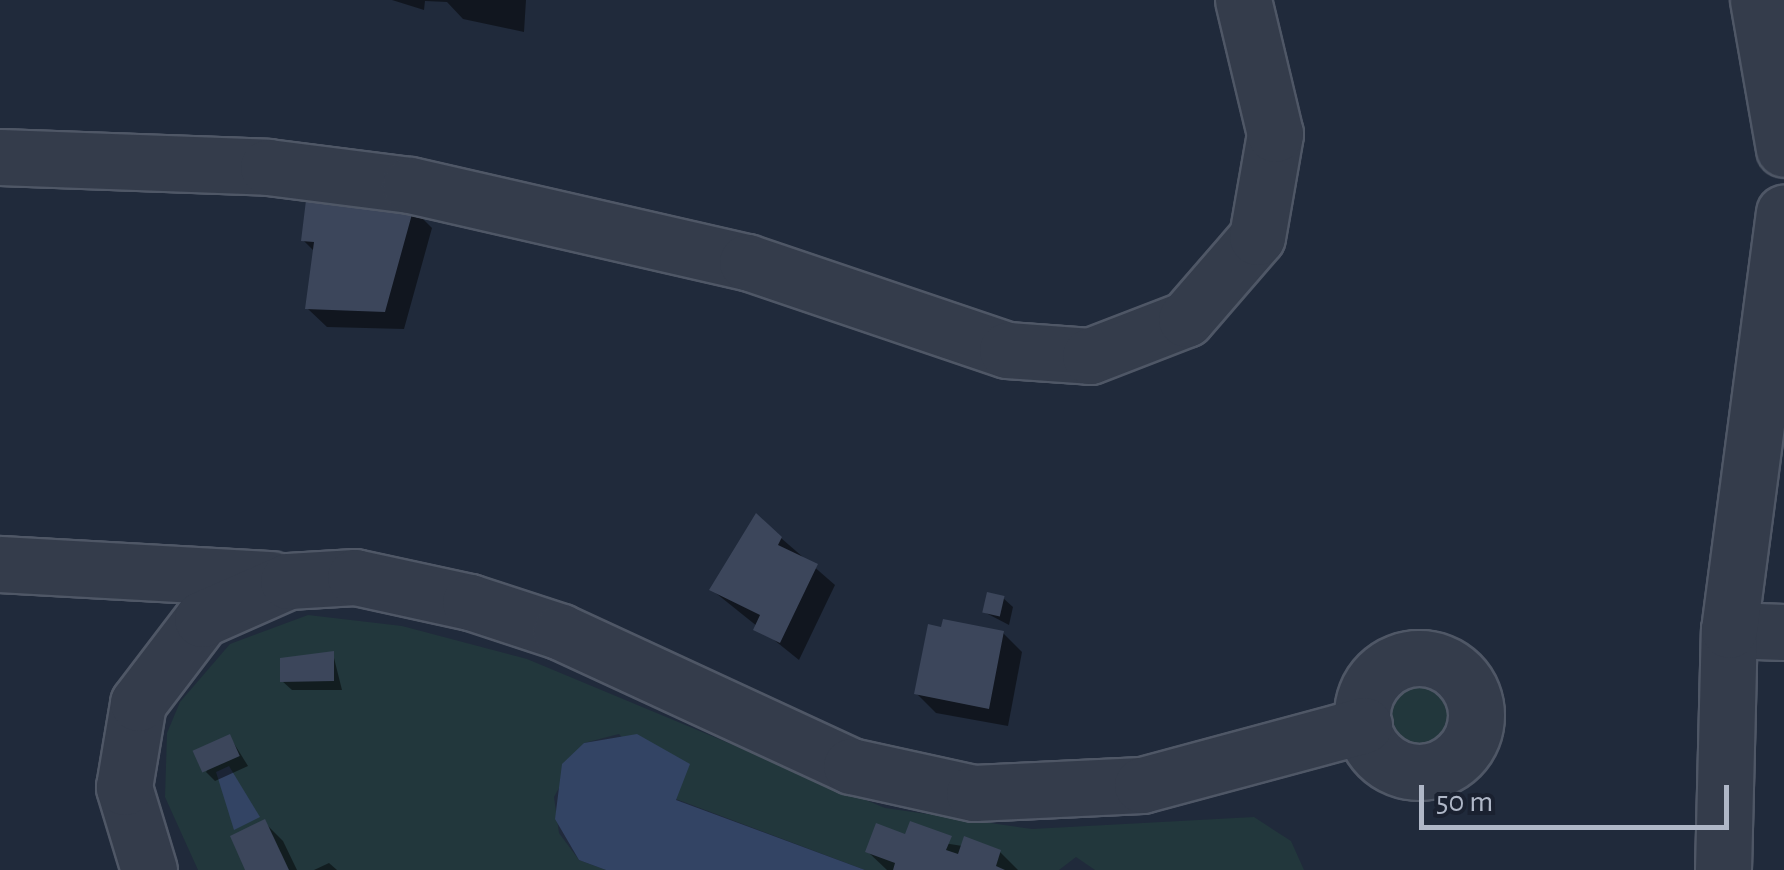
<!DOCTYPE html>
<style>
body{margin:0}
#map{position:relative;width:1784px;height:870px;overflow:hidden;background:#202a3b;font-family:"Alegreya Sans",sans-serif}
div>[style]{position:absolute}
.green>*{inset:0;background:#22373c}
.round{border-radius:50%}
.water>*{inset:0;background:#334464}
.shadow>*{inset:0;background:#0007}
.building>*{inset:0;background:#3c465b;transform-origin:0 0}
.roads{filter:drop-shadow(2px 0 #4f5766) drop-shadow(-2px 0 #4f5766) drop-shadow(0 2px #4f5766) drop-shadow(0 -2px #4f5766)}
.minor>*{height:55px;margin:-27.5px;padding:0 27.5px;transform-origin:27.5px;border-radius:27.5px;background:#343c4b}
.minor>.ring{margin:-27.5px;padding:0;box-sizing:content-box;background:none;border:55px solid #343c4b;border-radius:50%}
span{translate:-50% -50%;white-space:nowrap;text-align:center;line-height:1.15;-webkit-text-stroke:8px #1a2130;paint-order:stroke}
.scale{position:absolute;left:1419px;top:785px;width:310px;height:45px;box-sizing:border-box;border:5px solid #afb7c7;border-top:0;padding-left:12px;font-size:30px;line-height:35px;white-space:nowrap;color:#afb7c7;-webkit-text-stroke:8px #1a2130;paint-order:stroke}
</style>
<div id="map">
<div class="green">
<i style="clip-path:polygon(308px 615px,402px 626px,527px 659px,885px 808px,1032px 829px,1254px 817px,1291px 841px,1304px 870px,1095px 870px,1076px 857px,1059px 870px,865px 870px,676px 799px,619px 734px,584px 743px,554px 797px,559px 833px,579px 860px,606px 870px,198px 870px,165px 797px,167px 733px,180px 702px,230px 644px)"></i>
<i class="round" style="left:1385px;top:679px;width:70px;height:70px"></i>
</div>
<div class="water">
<i style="clip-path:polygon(637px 734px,690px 764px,676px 800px,865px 870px,606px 870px,579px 860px,555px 819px,562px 764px,584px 743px)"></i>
<i style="clip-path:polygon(229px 766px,260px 817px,234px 830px,216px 772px)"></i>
</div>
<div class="shadow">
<i style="clip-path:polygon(392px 0,526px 0,524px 32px,463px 19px,447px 2px,425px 1px,424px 10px)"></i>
<i style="clip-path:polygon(413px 209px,432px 228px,404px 329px,327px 327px,308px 309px,315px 252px,303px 240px)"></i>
<i style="clip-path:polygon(781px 538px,835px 585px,799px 660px,712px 590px)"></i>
<i style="clip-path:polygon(1003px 598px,1013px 607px,1009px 625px,986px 613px)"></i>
<i style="clip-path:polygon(1003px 633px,1022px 652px,1008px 726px,936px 713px,917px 694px)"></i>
<i style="clip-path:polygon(333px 654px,342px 690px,292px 690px,282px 681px)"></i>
<i style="clip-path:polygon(230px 737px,248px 766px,215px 781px,206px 772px)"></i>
<i style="clip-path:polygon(264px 822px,283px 841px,297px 870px,248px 870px)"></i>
<i style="clip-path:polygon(906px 837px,1000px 852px,1018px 870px,887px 870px,868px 852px)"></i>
<i style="clip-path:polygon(329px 863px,337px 870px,314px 870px)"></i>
</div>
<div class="building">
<i style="clip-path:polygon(307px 192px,414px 207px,385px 312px,305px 309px,314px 242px,301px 241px)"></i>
<i style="clip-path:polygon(756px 513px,782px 537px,778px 545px,818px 564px,780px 643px,753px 630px,760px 615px,709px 590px)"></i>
<i style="left:987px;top:592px;width:18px;height:21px;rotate:13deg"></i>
<i style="clip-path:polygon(943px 619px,1004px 631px,989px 709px,914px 694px,928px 624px,941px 627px)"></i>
<i style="clip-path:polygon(334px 651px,334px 681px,280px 682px,280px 658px)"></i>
<i style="left:230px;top:734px;width:24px;height:41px;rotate:66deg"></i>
<i style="clip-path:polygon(265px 819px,289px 870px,245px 870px,230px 836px)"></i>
<i style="clip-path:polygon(910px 821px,952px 836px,946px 850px,958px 854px,964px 836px,1001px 850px,996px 866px,1005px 870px,893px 870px,895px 863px,865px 852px,876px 823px,905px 834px)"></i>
</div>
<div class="roads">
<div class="minor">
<i style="left:1758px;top:0;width:151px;rotate:80.1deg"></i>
<i style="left:0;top:157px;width:268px;rotate:2.1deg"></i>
<i style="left:268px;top:167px;width:143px;rotate:7.2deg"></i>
<i style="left:410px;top:185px;width:346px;rotate:12.9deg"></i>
<i style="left:747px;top:262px;width:274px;rotate:18.7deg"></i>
<i style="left:1007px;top:350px;width:83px;rotate:4.1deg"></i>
<i style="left:1090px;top:356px;width:103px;rotate:-21.1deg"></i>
<i style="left:1186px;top:319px;width:108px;rotate:-49.1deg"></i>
<i style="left:1257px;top:237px;width:105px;rotate:-80.1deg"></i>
<i style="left:1275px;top:134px;width:138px;rotate:-103.4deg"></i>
<i style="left:0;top:564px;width:272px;rotate:3.2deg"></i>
<i style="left:1729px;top:630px;width:55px;rotate:2.1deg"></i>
<i class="ring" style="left:1362px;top:658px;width:59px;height:59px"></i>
<i style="left:149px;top:870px;width:87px;rotate:-106.8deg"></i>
<i style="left:124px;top:787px;width:85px;rotate:-80.5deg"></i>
<i style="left:138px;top:703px;width:106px;rotate:-52.7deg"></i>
<i style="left:202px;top:619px;width:94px;rotate:-23.8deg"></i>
<i style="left:288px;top:581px;width:67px;rotate:-3.4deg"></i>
<i style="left:355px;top:577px;width:118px;rotate:12.3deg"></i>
<i style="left:470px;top:602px;width:96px;rotate:18.2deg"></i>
<i style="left:561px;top:632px;width:319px;rotate:24.8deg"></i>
<i style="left:851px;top:766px;width:126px;rotate:12.4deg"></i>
<i style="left:974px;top:793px;width:168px;rotate:-2.7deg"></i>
<i style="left:1142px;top:785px;width:230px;rotate:-15.1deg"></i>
<i style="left:1723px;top:870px;width:240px;rotate:-88.6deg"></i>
<i style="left:1729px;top:630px;width:421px;rotate:-82.5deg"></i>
</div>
</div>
<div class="scale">50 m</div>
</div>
